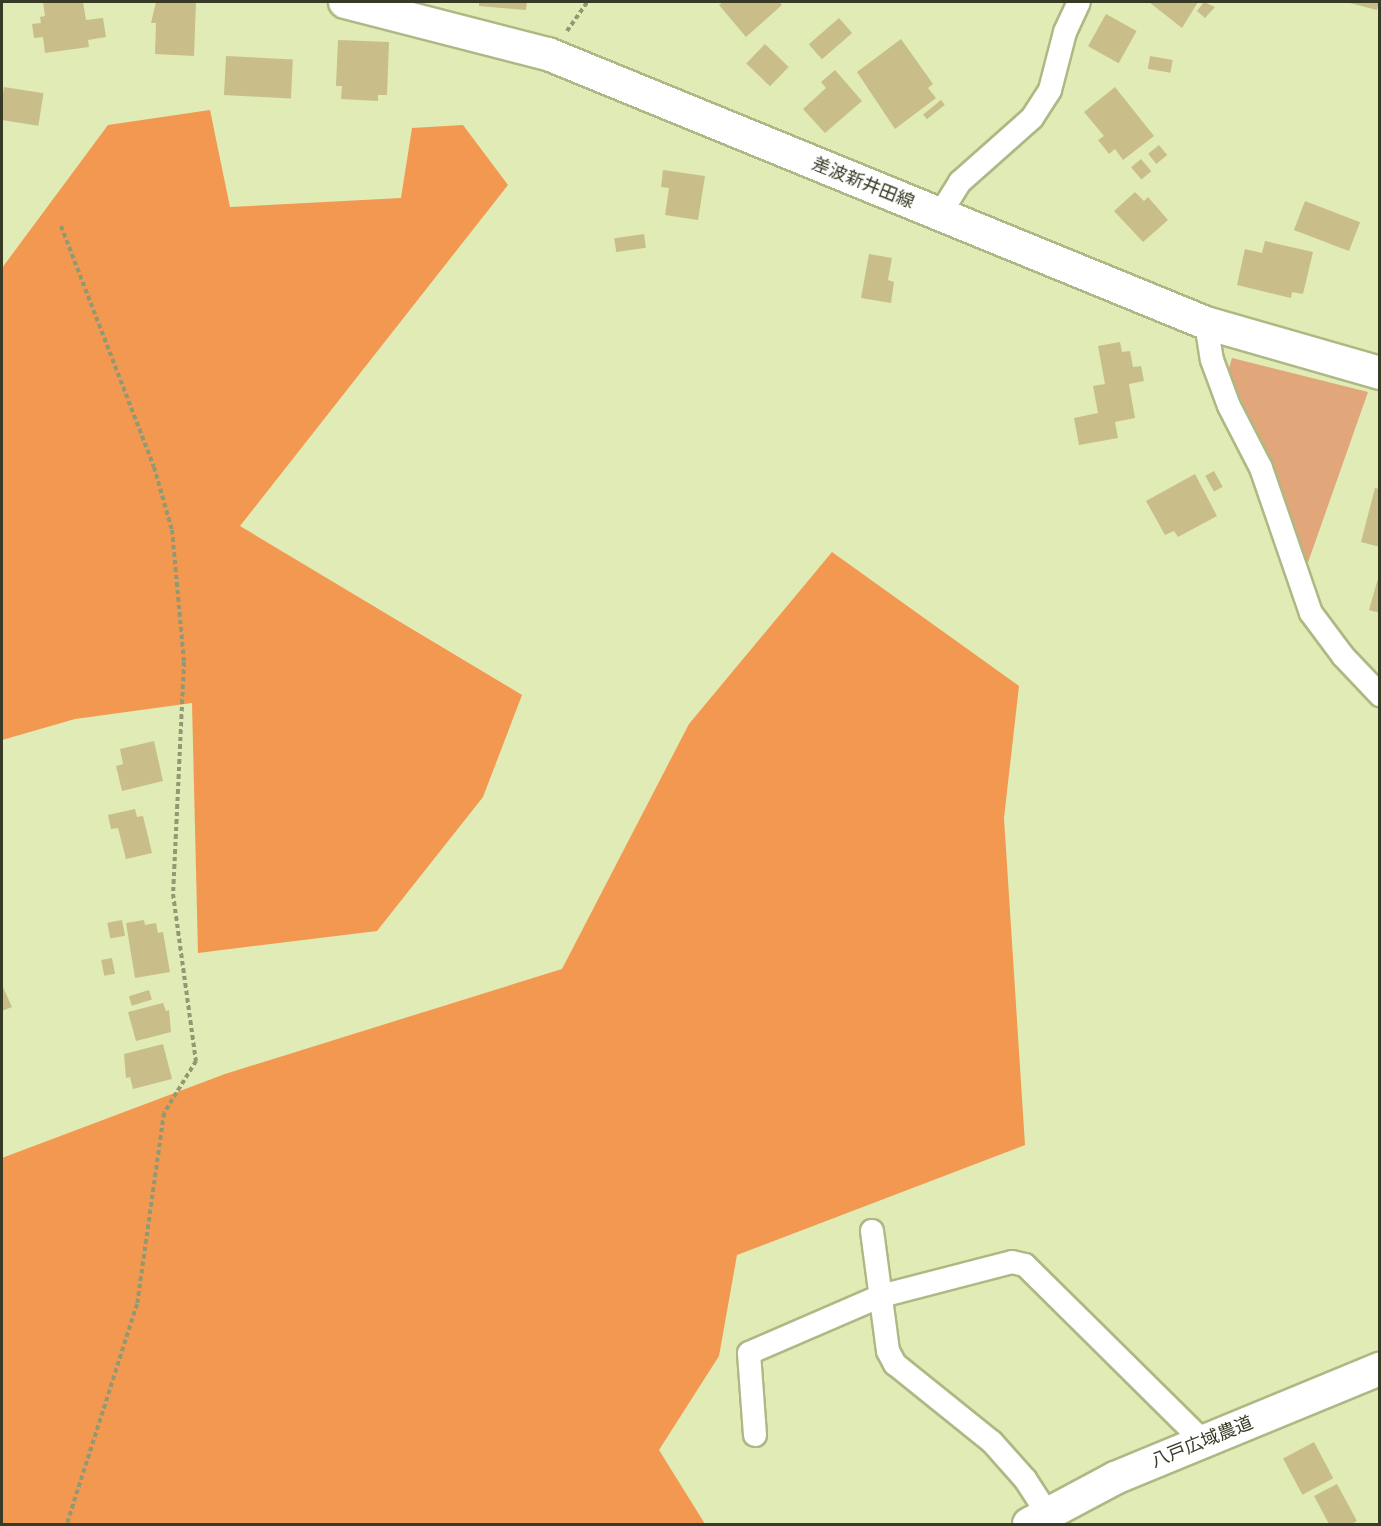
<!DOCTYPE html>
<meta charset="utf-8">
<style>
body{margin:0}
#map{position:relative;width:1381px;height:1526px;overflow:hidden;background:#e0ebb5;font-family:"Archivo Narrow","Noto Sans JP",sans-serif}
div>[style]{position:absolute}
.green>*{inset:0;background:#e1a67a}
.forest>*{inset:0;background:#f29851}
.building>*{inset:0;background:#c9be89;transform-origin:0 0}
.path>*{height:4px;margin-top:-2px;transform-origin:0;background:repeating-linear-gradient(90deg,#919872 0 4.5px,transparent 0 7.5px)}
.roads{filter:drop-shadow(2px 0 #aeb884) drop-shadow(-2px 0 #aeb884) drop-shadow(0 2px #aeb884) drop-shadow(0 -2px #aeb884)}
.street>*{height:22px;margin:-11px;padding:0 11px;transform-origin:11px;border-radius:11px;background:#fff}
.secondary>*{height:32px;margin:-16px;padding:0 16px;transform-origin:16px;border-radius:16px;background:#fff}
span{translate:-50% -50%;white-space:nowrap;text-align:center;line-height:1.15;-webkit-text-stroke:4.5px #fff;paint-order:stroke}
.street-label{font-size:18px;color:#373b26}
.frame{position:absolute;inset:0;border:3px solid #373b26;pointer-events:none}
</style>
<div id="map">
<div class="green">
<i style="clip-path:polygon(1232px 358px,1368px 392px,1305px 571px,1271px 471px,1227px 375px)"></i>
</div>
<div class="forest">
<i style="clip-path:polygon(210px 110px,230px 207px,401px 198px,412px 128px,463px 125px,508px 185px,240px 526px,522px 695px,483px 797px,377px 931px,198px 953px,192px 703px,75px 719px,2px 740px,2px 268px,108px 125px)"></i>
<i style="clip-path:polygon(832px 552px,1019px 686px,1004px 818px,1025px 1145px,737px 1255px,719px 1356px,659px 1450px,705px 1524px,2px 1524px,2px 1158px,225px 1074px,562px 969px,689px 724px)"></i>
</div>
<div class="building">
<i style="clip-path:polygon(43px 2px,83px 2px,86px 20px,103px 18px,106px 37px,88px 40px,89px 47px,45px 53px,43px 37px,34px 38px,32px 24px,41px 23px,40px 17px,45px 16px)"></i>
<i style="clip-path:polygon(156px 2px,196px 2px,194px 56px,155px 54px,156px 23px,151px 23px)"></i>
<i style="clip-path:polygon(479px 2px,527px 2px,526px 10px,479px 6px)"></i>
<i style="clip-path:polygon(723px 2px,779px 2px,782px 5px,746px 37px,719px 5px)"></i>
<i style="clip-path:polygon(1149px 2px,1198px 2px,1182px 28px)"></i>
<i style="clip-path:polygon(1204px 2px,1215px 7px,1205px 18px,1197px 11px)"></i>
<i style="clip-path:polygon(1346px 2px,1379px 2px,1377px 10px)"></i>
<i style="left:1106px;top:14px;width:35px;height:37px;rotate:29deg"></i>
<i style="left:839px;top:18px;width:20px;height:40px;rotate:49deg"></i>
<i style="clip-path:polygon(901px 39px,933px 84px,928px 88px,936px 98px,895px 129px,857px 72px)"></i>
<i style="clip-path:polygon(338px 40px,389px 42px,387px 95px,378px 95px,378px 101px,341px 99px,342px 86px,336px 86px)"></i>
<i style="left:765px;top:44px;width:33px;height:27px;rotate:44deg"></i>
<i style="left:226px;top:56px;width:67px;height:39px;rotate:3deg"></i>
<i style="left:1150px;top:56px;width:23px;height:13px;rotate:10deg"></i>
<i style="clip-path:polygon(835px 70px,862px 101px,825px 133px,803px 109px,826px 88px,821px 82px)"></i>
<i style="left:4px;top:87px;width:40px;height:33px;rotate:9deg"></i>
<i style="clip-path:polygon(1115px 87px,1154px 136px,1123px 160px,1115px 149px,1109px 154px,1098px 140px,1104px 136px,1084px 112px)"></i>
<i style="left:941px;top:100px;width:6px;height:23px;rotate:51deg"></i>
<i style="left:1159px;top:145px;width:13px;height:14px;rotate:51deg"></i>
<i style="left:1141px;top:159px;width:16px;height:13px;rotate:50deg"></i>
<i style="clip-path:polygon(663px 170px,705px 176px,698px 220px,665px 215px,669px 188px,661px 187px)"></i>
<i style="clip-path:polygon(1135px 192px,1144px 201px,1148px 197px,1168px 220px,1143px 242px,1114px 211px)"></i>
<i style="left:1305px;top:201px;width:59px;height:31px;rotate:21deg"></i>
<i style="left:644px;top:234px;width:14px;height:30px;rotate:82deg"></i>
<i style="clip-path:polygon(1265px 241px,1313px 252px,1303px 294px,1292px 292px,1291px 298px,1237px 285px,1245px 249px,1262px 253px)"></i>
<i style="clip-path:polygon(869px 254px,892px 258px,888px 280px,894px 282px,891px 303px,861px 298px)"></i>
<i style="clip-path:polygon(1120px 342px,1122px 352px,1130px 351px,1133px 367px,1141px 366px,1144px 381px,1129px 384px,1135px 418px,1115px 422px,1118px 438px,1079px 445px,1074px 418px,1098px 413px,1093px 386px,1105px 384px,1098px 346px)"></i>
<i style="left:1214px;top:471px;width:18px;height:10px;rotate:61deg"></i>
<i style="clip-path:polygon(1195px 474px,1217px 516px,1178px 537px,1174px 531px,1165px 535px,1146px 501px)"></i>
<i style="clip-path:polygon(1375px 488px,1380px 489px,1380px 547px,1361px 542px)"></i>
<i style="clip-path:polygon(1379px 575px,1380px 575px,1380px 613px,1369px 610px)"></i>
<i style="clip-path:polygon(154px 741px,163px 781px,122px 791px,116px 766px,123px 764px,120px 749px)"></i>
<i style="clip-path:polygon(135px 809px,137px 817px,143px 816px,152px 853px,126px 859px,118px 828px,111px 829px,108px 815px)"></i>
<i style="left:122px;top:920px;width:16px;height:15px;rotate:79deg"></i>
<i style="clip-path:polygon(144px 920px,145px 925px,156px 923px,158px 933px,163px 932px,170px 972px,135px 978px,126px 923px)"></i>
<i style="left:112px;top:958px;width:16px;height:11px;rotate:79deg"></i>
<i style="clip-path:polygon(2px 985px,12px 1007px,2px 1011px)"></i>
<i style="left:149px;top:990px;width:10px;height:21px;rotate:73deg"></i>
<i style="clip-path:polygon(163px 1003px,166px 1011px,169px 1010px,171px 1032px,136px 1041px,128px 1012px)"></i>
<i style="clip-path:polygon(163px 1044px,172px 1079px,133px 1089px,130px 1077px,126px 1078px,124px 1054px)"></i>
<i style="left:1314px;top:1442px;width:41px;height:35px;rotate:62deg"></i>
<i style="clip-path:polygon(1337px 1484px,1357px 1521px,1351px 1524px,1329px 1524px,1314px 1496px)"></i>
</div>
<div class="path">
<i style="left:567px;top:31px;width:35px;rotate:-55deg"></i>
<i style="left:61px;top:226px;width:258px;rotate:68.9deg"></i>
<i style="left:154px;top:467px;width:66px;rotate:74.1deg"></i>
<i style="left:172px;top:530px;width:133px;rotate:84.8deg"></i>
<i style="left:184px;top:662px;width:232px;rotate:92.7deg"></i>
<i style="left:173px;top:894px;width:169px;rotate:82.2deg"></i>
<i style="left:196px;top:1061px;width:61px;rotate:121.6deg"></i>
<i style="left:164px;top:1113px;width:193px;rotate:98deg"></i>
<i style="left:137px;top:1304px;width:231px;rotate:107.7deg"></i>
</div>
<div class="roads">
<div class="street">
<i style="left:940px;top:214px;width:38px;rotate:-58deg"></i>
<i style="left:960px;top:182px;width:96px;rotate:-41.6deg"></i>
<i style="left:1032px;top:118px;width:33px;rotate:-57deg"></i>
<i style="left:1050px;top:90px;width:60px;rotate:-75.5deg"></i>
<i style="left:1065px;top:32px;width:33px;rotate:-65deg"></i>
<i style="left:1206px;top:323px;width:37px;rotate:81deg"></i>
<i style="left:1212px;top:360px;width:49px;rotate:69.7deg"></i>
<i style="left:1229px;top:406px;width:70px;rotate:62.7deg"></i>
<i style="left:1261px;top:468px;width:153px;rotate:71deg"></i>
<i style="left:1311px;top:613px;width:54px;rotate:53.3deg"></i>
<i style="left:1343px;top:656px;width:54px;rotate:46.5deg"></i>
<i style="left:872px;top:1231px;width:121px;rotate:82.4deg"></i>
<i style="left:888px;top:1351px;width:15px;rotate:62deg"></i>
<i style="left:895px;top:1364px;width:124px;rotate:38.8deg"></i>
<i style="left:992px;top:1442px;width:50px;rotate:48.3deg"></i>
<i style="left:1025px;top:1479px;width:40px;rotate:57.1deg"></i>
<i style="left:755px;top:1435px;width:82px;rotate:-94.2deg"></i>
<i style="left:749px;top:1353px;width:144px;rotate:-23.4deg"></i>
<i style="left:881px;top:1296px;width:135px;rotate:-14.5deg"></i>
<i style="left:1012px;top:1262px;width:13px;rotate:13deg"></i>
<i style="left:1025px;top:1265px;width:250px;rotate:44.7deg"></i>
</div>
<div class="secondary">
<i style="left:345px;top:2px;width:210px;rotate:14.4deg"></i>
<i style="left:548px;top:54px;width:711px;rotate:22.24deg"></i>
<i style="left:1206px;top:323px;width:181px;rotate:16deg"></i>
<i style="left:1029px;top:1524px;width:98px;rotate:-28.1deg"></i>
<i style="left:1115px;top:1478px;width:287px;rotate:-22.4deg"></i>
</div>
</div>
<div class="street-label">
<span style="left:863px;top:183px;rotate:22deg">差波新井田線</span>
<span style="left:1202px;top:1442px;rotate:-22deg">八戸広域農道</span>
</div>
<div class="frame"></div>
</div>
